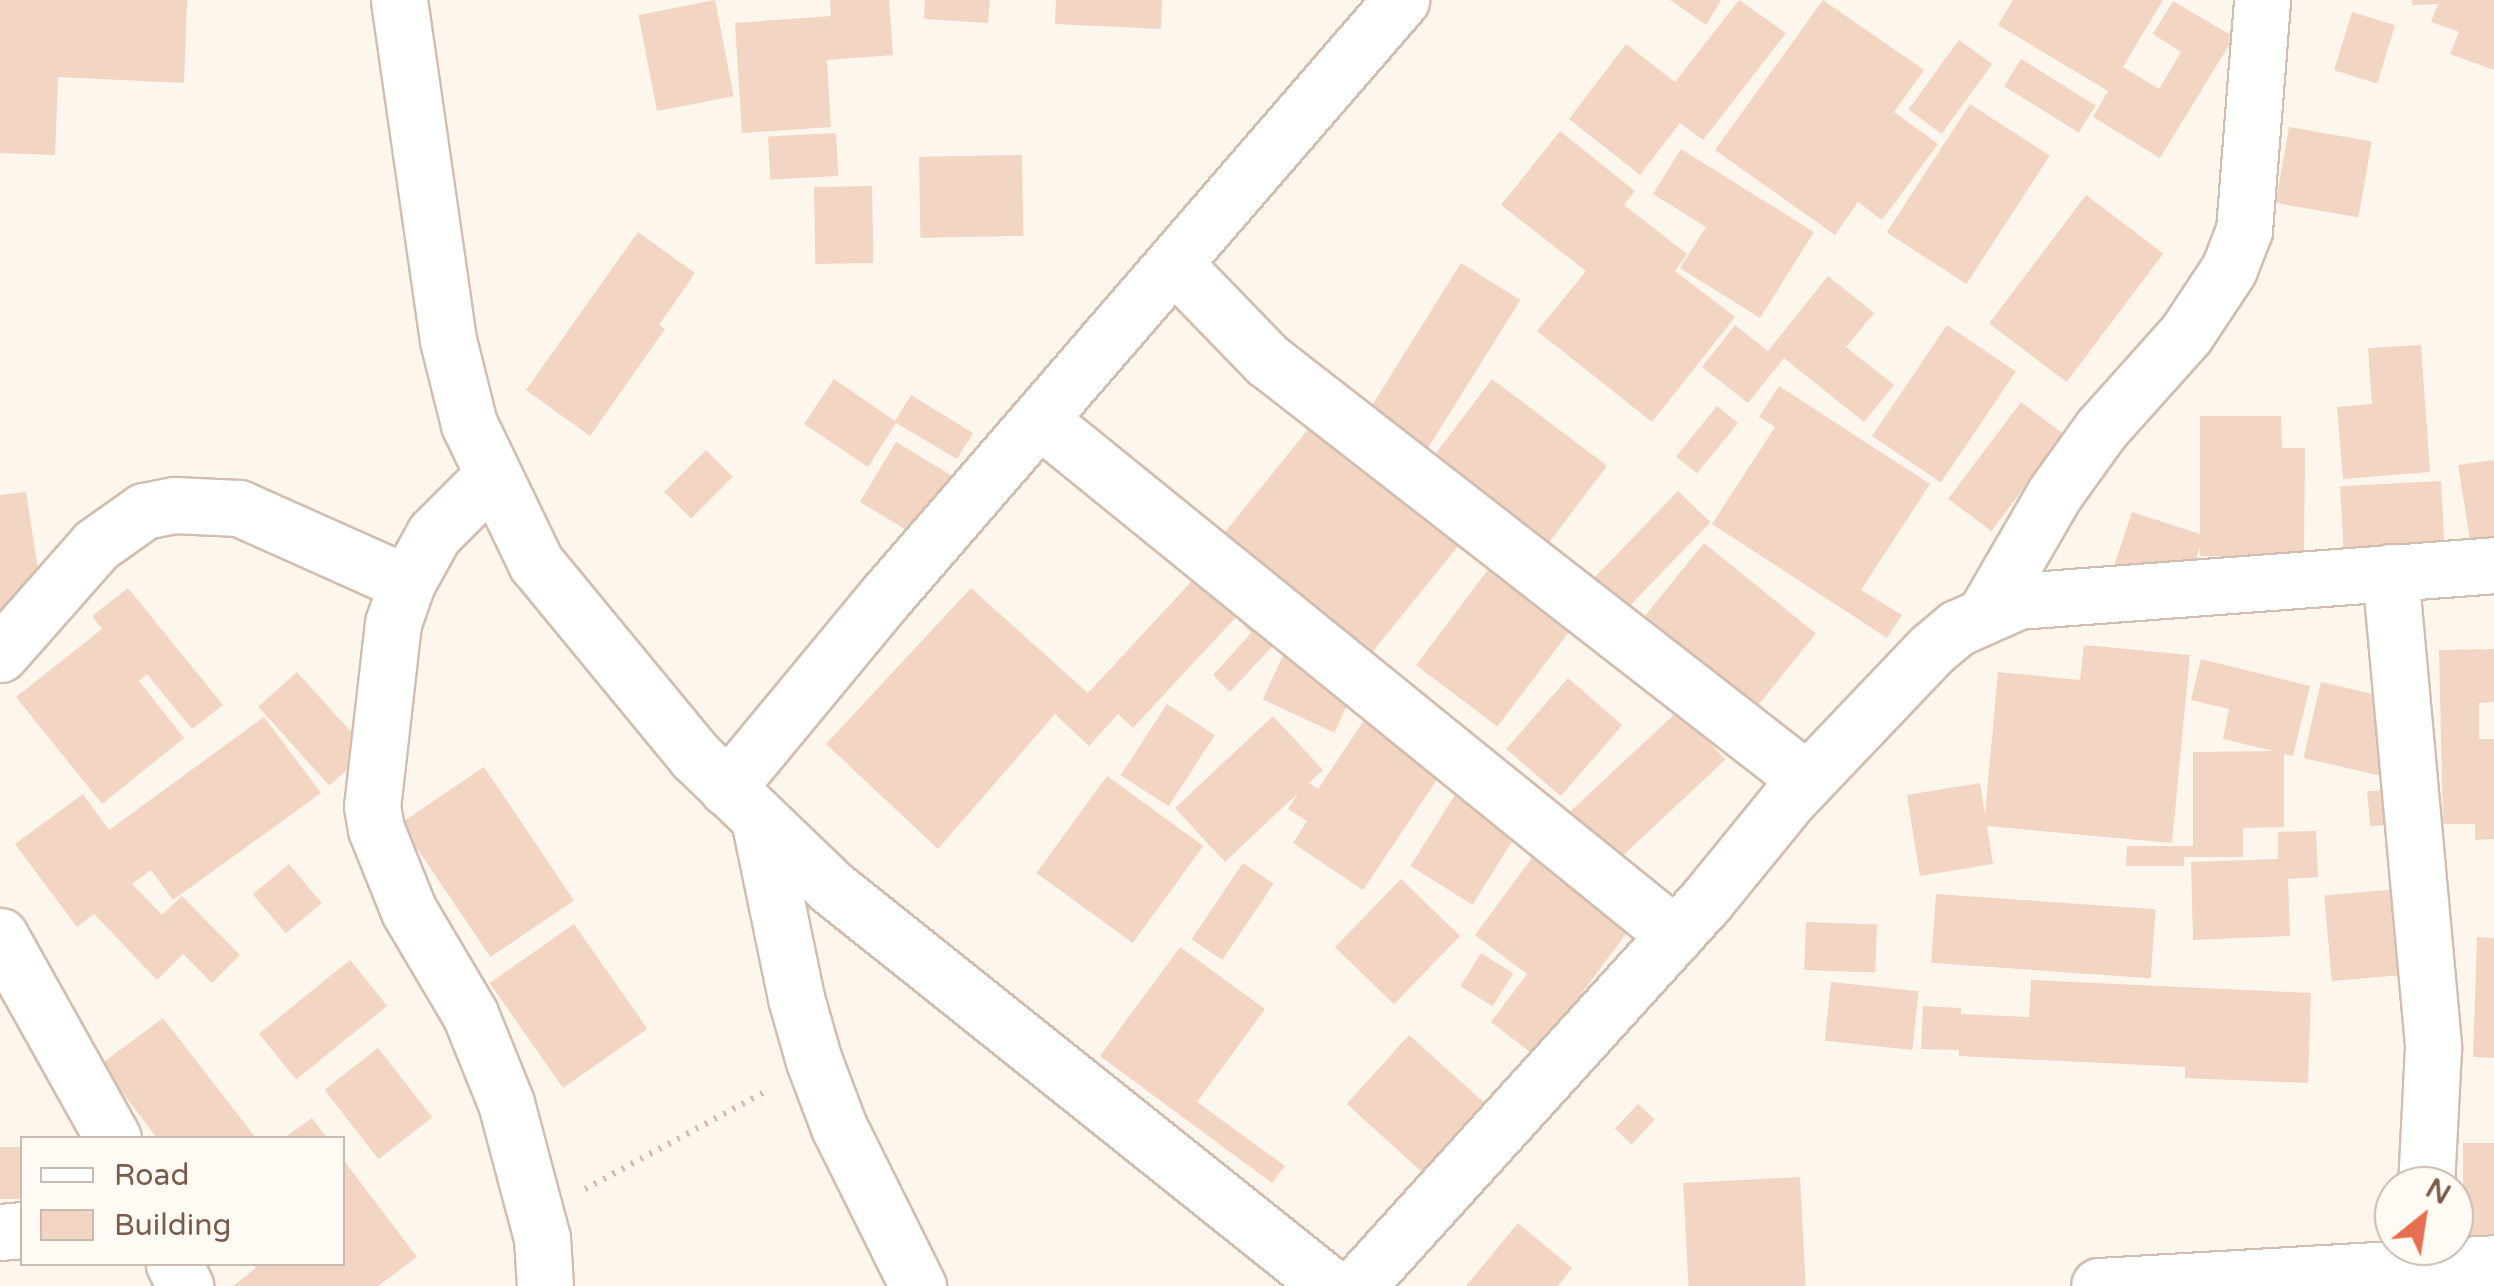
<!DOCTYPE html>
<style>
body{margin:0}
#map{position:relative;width:2494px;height:1286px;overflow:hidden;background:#fdf6ec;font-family:"Varela Round",sans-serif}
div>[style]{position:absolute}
.building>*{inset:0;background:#f3d5c3;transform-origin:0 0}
.path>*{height:6px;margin-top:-3px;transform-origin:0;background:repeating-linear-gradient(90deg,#d9b8a5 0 2.5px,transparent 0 10.5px)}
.roads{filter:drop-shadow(2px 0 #d1beb0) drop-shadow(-2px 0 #d1beb0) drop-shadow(0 2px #d1beb0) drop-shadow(0 -2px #d1beb0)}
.minor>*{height:55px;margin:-27.5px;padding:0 27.5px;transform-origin:27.5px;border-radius:27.5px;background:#fff}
.tertiary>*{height:55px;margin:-27.5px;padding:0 27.5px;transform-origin:27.5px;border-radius:27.5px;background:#fff}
span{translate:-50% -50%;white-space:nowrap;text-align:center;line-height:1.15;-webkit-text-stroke:10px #fffaf3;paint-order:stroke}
.legend{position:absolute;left:20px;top:1136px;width:325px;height:130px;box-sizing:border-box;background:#fffaf3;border:2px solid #cabbb1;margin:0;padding:12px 18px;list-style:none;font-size:30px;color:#7a5c4d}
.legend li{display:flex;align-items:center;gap:20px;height:50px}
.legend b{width:50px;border:2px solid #cabbb1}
.north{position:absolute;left:2374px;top:1166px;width:100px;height:100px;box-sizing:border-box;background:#fffaf3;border:2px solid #cabbb1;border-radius:50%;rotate:30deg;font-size:28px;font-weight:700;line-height:40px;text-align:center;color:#7a5c4d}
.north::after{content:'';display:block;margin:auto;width:35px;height:45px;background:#e76f51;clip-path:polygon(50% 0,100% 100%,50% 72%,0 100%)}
</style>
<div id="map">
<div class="building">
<i style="clip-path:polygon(0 0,187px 0,184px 83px,58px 77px,55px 155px,0 153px)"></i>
<i style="left:715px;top:0;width:98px;height:78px;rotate:79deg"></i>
<i style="clip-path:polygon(830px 0,889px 0,893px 55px,827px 60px,831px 127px,742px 133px,735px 23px,831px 16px)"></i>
<i style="clip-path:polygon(925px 0,990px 0,988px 23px,924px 19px)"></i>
<i style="clip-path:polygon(1056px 0,1162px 0,1161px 29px,1055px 24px)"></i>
<i style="clip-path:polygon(1670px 0,1721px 0,1706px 25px)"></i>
<i style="clip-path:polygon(1739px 0,1786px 33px,1703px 140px,1680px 123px,1640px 175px,1569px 119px,1626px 44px,1675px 82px)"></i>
<i style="clip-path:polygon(1823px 0,1924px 70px,1894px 112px,1938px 144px,1882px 220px,1858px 202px,1835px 235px,1715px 150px)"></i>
<i style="clip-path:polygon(2013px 0,2163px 0,2123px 67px,2159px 89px,2181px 52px,2153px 34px,2173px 1px,2234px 37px,2160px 158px,2093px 117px,2108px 91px,1998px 25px)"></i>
<i style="clip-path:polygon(2412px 0,2494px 0,2494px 70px,2450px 54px,2459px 32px,2431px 22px,2438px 4px,2412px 5px)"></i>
<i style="left:2352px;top:12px;width:45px;height:61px;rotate:17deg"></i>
<i style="left:1959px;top:40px;width:41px;height:86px;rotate:36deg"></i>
<i style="left:2021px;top:59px;width:88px;height:32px;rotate:32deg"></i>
<i style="left:1970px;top:104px;width:95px;height:153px;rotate:33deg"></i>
<i style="left:2289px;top:127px;width:84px;height:77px;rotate:10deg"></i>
<i style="clip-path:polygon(1560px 131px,1635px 191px,1624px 205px,1687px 254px,1675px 271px,1735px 317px,1652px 422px,1537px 331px,1586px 271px,1501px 205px)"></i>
<i style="left:836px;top:133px;width:43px;height:68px;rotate:87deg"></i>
<i style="clip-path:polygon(1681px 149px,1814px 232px,1760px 318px,1680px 268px,1706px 227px,1653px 194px)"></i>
<i style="left:1022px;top:155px;width:81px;height:103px;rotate:89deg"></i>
<i style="left:872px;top:186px;width:77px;height:58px;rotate:89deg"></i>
<i style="left:2086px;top:195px;width:97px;height:161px;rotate:37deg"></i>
<i style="clip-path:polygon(638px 232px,695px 273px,659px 325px,665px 329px,590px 436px,526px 390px)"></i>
<i style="left:1461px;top:263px;width:70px;height:186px;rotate:32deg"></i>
<i style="clip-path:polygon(1828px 276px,1874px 313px,1846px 347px,1894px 385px,1864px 422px,1784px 358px,1748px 403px,1702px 367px,1735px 325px,1768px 351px)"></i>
<i style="left:1947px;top:325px;width:83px;height:134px;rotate:34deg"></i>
<i style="clip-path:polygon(2421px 345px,2430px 472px,2343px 479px,2337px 407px,2372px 404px,2368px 348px)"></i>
<i style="clip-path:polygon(834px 379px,895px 421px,911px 395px,973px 433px,957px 459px,896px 423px,868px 467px,804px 424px)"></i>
<i style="left:1492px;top:379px;width:144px;height:100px;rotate:37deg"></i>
<i style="clip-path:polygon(1779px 386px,1930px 484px,1861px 590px,1902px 615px,1887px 638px,1712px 524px,1775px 427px,1759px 417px)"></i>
<i style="left:2021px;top:402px;width:54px;height:121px;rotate:37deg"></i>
<i style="left:1717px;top:406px;width:27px;height:65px;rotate:39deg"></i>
<i style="left:1323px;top:411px;width:190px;height:178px;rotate:39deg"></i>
<i style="clip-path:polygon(2200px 416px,2281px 416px,2282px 448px,2305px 448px,2304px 557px,2200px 556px,2200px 547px,2186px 587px,2115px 563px,2132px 512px,2200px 534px)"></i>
<i style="left:896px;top:442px;width:77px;height:70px;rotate:31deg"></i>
<i style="left:706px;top:450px;width:38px;height:59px;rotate:45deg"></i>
<i style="clip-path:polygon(2494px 460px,2494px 549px,2472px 552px,2458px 465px)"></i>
<i style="left:2441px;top:481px;width:72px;height:101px;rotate:87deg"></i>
<i style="left:1678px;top:491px;width:45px;height:124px;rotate:44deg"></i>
<i style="clip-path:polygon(26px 492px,43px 602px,0 608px,0 495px)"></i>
<i style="left:1704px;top:543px;width:144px;height:112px;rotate:39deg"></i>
<i style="left:1496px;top:559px;width:102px;height:133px;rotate:37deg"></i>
<i style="clip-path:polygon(1202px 570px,1279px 639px,1230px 692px,1213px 675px,1251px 633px,1236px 617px,1133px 728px,1118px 714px,1089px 746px,1055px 714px,938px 849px,826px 744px,971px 588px,1088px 693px)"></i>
<i style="clip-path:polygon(128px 588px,223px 705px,192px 729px,147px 674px,139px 681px,184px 738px,102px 804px,16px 697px,102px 629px,92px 616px)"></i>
<i style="left:1288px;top:645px;width:79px;height:60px;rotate:25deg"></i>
<i style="clip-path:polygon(2084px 645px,2190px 655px,2172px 843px,1987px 826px,1993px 864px,1920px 876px,1907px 795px,1980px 783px,1985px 814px,1998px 672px,2080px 680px)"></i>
<i style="clip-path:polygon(2494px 649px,2494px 702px,2479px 703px,2479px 739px,2494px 739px,2494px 839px,2475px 840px,2475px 824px,2443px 824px,2439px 650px)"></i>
<i style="clip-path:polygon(2201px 659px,2310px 686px,2293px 756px,2284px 754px,2284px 827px,2243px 828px,2243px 857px,2184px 857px,2184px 866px,2126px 866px,2127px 846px,2193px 846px,2193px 752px,2273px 751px,2223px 739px,2229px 709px,2191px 700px)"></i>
<i style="left:297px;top:672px;width:106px;height:52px;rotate:48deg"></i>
<i style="left:1568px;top:678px;width:72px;height:94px;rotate:41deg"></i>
<i style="clip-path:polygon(1391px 680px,1469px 732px,1363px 890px,1293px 843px,1307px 821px,1288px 809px,1298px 793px,1225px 862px,1175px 808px,1273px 716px,1323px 770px,1309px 783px,1318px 789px)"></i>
<i style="left:2321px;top:682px;width:77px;height:78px;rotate:13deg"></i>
<i style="left:1167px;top:704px;width:57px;height:85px;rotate:33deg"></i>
<i style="left:1679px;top:710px;width:68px;height:148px;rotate:47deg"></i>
<i style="clip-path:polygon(264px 717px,321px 793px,173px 900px,151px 870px,132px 884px,162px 915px,182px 896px,240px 955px,212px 983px,183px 954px,157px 980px,94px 914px,77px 927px,15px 844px,83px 794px,109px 830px)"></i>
<i style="left:1473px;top:766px;width:73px;height:118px;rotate:32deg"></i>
<i style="left:484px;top:767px;width:161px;height:101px;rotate:56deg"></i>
<i style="left:1107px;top:776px;width:119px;height:120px;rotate:36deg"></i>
<i style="left:2396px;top:789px;width:35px;height:29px;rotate:85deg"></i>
<i style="clip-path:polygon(2316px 831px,2318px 877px,2288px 879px,2290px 936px,2193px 940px,2191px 862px,2278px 859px,2278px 832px)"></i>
<i style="clip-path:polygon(1549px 835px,1646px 907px,1535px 1056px,1491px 1022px,1527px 974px,1475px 935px)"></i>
<i style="left:1243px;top:863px;width:37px;height:92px;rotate:34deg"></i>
<i style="left:289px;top:864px;width:51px;height:47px;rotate:50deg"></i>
<i style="left:1401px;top:879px;width:82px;height:95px;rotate:44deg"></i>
<i style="left:2398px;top:889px;width:86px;height:74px;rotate:85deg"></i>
<i style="left:1936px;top:894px;width:220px;height:69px;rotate:4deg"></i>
<i style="left:1806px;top:922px;width:71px;height:48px;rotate:2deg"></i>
<i style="left:574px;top:924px;width:128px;height:103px;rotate:55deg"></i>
<i style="clip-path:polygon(2477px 937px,2494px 938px,2494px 1058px,2473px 1057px)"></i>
<i style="clip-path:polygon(1180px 947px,1265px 1009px,1197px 1102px,1285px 1166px,1272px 1183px,1100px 1056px)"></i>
<i style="left:1481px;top:953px;width:38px;height:39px;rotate:32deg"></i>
<i style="left:350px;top:960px;width:59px;height:117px;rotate:51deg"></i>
<i style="clip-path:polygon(2031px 980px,2311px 993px,2308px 1083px,2185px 1078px,2185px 1067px,1959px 1056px,1959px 1050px,1921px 1049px,1923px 1006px,1961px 1008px,1961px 1014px,2029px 1017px)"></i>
<i style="left:1831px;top:982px;width:88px;height:59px;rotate:6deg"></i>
<i style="clip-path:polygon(163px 1018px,256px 1138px,157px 1138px,101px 1064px)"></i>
<i style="left:1409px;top:1035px;width:101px;height:93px;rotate:42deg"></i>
<i style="left:378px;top:1048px;width:88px;height:68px;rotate:52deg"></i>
<i style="left:1638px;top:1104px;width:23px;height:34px;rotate:43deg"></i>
<i style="clip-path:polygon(312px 1118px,327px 1138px,284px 1138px)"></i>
<i style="left:2463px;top:1143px;width:31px;height:129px"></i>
<i style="left:0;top:1147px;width:22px;height:52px"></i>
<i style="clip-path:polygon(342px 1158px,417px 1257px,378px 1286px,233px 1286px,256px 1268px,252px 1264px,342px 1264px)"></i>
<i style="left:1800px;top:1177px;width:109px;height:117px;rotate:87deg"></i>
<i style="clip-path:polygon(1518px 1223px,1572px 1268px,1558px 1286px,1466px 1286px)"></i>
</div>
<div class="path">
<i style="left:585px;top:1189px;width:208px;rotate:-28.4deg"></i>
</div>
<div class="roads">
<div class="minor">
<i style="left:1176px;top:266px;width:131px;rotate:45.9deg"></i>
<i style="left:1267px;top:360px;width:684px;rotate:37.87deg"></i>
<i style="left:1040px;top:420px;width:818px;rotate:39.04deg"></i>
<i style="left:492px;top:476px;width:82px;rotate:135deg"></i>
<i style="left:434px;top:534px;width:56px;rotate:118.9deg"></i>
<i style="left:407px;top:583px;width:42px;rotate:109.3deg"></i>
<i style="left:393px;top:623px;width:184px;rotate:96.5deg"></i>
<i style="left:372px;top:806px;width:23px;rotate:80deg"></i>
<i style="left:376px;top:829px;width:88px;rotate:68.1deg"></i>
<i style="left:409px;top:911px;width:120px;rotate:59.4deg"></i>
<i style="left:470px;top:1014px;width:96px;rotate:68deg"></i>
<i style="left:506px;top:1103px;width:140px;rotate:75.1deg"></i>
<i style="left:542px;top:1238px;width:48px;rotate:86.4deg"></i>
<i style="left:2390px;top:572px;width:478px;rotate:84.8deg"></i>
<i style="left:2433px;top:1048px;width:138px;rotate:92.9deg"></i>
<i style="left:1986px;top:612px;width:138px;rotate:-59.9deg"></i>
<i style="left:2055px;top:493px;width:79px;rotate:-54.3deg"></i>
<i style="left:2101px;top:429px;width:127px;rotate:-48.2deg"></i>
<i style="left:2186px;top:334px;width:78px;rotate:-56.5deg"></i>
<i style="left:2229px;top:269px;width:42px;rotate:-69deg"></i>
<i style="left:2244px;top:230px;width:231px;rotate:-85.5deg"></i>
<i style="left:0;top:654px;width:145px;rotate:-48.6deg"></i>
<i style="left:96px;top:545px;width:59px;rotate:-35.3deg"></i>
<i style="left:144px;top:511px;width:31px;rotate:-11deg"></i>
<i style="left:174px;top:505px;width:65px;rotate:2.6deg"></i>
<i style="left:239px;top:508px;width:184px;rotate:24.1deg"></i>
<i style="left:727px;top:788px;width:249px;rotate:-50.4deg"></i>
<i style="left:886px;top:596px;width:788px;rotate:-49.17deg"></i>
<i style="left:759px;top:819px;width:183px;rotate:78.3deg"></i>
<i style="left:796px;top:998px;width:66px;rotate:74.1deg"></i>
<i style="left:814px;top:1061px;width:71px;rotate:69.3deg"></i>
<i style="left:839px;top:1127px;width:178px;rotate:63.6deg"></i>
<i style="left:0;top:936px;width:231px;rotate:60.8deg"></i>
<i style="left:0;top:1232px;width:22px;rotate:-5deg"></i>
<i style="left:174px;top:1264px;width:25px;rotate:63deg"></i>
<i style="left:1357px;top:1286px;width:518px;rotate:-47.82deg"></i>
<i style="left:1705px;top:902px;width:133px;rotate:-50.8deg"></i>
<i style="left:1789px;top:799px;width:207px;rotate:-46.4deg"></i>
<i style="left:1932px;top:649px;width:33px;rotate:-40deg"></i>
<i style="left:1957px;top:628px;width:67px;rotate:-23.9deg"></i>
<i style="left:2018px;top:601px;width:477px;rotate:-4.3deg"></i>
<i style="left:2099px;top:1286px;width:396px;rotate:-3.3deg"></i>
</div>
<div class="tertiary">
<i style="left:399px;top:0;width:344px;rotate:81.8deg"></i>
<i style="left:448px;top:340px;width:87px;rotate:76deg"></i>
<i style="left:469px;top:424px;width:154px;rotate:64.3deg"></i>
<i style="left:536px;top:563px;width:251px;rotate:50.5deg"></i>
<i style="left:696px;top:757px;width:187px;rotate:43.9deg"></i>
<i style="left:831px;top:887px;width:639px;rotate:38.65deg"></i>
</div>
</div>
<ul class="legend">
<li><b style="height:12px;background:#fff"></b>Road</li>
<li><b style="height:28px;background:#f3d5c3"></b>Building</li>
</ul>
<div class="north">N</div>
</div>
